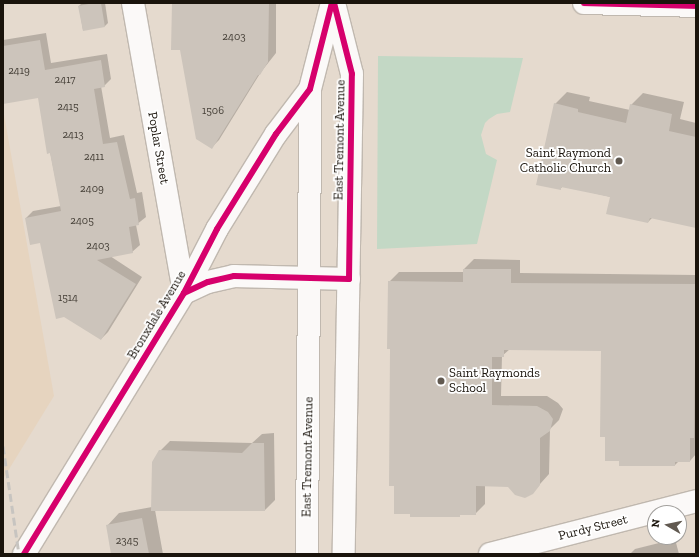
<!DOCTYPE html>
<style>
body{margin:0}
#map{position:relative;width:699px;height:557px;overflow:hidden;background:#e5dace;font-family:"Zilla Slab",serif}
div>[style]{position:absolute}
.built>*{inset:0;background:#e6d4bf}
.green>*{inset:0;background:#c3d8c5}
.shadow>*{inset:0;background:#0003}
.building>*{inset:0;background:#ccc4bb}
.roads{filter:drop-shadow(1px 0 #c0b8af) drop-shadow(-1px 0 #c0b8af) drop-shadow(0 1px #c0b8af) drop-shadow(0 -1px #c0b8af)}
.street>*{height:22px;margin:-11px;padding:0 11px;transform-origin:11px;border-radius:11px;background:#fbf9f8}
.secondary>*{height:22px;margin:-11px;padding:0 11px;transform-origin:11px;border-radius:11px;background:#fbf9f8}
.rail>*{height:3px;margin-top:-1.5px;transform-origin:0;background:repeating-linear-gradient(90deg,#c7c4c0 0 8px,transparent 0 12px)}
.cycleway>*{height:6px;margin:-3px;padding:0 3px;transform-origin:3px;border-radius:3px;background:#d6006c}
.dots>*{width:11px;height:11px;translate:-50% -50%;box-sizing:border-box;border:2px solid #fff;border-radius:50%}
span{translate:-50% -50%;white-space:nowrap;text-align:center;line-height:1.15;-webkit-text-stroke:3.5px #fff;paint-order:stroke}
.number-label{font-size:11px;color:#464038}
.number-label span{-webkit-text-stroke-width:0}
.street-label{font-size:13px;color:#1a140c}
.poi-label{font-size:13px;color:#1a140c}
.right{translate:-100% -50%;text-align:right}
.left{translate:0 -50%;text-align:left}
.frame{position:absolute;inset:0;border:4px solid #1a140c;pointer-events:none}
.north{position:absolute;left:647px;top:505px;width:40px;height:40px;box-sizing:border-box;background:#fff;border:1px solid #a3a19e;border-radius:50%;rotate:279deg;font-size:11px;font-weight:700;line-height:16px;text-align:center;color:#1a140c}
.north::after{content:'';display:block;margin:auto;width:14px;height:18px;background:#615950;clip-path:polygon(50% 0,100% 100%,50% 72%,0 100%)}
</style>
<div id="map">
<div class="built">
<i style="clip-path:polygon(3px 109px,54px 396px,3px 479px)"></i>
</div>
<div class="green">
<i style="clip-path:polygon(378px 56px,523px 58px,510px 112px,497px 114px,489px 119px,485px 123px,481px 135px,486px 154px,497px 160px,477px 244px,377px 249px)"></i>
</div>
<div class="shadow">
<i style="clip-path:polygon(82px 3px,105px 3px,108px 23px,105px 26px,83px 30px,79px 6px)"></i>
<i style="clip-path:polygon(172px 3px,276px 3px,276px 53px,261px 72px,219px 140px,211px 148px)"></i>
<i style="clip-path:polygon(46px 33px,51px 63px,107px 54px,111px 79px,104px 86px,101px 86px,110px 138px,124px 135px,137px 193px,142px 192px,146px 217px,136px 225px,140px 245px,132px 252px,110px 256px,142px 277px,108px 332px,101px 339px,26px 218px,33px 211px,61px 206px,39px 97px,3px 93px,3px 40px)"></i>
<i style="clip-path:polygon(567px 92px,590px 97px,589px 101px,630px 110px,631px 105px,643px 93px,684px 102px,680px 119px,696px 123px,696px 227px,653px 217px,648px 222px,611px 197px,563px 186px,560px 189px,555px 104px)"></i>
<i style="clip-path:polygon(474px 259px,520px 260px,520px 273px,696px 275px,696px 454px,690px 461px,679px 461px,675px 465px,620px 460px,606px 436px,602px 350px,510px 349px,502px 356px,501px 396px,547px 396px,558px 403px,563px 409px,559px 420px,550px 429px,549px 474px,532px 493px,509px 486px,485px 486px,485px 504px,475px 514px,461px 514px,459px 516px,391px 349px,389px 282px,399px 272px,464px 272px,464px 269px)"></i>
<i style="clip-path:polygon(274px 433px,275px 500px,265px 510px,155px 510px,163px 554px,112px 554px,107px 526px,119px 513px,152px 507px,160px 451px,170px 441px,252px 443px,262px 434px)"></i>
<i style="clip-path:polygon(675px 539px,679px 554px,630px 554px,635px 549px)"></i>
</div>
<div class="building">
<i style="clip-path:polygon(94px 3px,101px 3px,105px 27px,83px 31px,78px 6px)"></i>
<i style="clip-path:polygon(172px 3px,269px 3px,268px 62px,260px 75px,258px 75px,212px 149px,196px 139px,180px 50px,171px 50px)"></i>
<i style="clip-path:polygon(40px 40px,45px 70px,101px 60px,105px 87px,94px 89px,103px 144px,117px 142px,130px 199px,135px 198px,139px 225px,129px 227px,133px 253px,97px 260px,136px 284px,101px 340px,64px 317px,56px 319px,40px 243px,30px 245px,25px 218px,61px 211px,50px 153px,47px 154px,38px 98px,3px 104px,3px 46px)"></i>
<i style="clip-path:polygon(554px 103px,578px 109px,578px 112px,626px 123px,630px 104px,672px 114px,669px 131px,696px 137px,696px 228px,650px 218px,648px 223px,606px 214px,610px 197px,561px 187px,561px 190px,536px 185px)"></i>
<i style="clip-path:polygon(463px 269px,511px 269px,511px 283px,696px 284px,694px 438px,690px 438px,690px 462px,675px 462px,675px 466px,619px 466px,619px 461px,605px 461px,605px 437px,600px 437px,601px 351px,504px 350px,504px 357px,492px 357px,492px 405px,537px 406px,548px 412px,553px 419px,550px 431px,540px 438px,540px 485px,533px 494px,525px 498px,515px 495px,508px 487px,476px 486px,476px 515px,460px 515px,460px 517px,410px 517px,410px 514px,394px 514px,394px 486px,389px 486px,390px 349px,387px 349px,388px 281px,463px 282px)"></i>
<i style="clip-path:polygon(252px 443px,264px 443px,265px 511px,151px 511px,152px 462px,159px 450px,242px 453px)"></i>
<i style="clip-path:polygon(142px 518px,149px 554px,111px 554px,106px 525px)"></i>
</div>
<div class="roads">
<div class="street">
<i style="left:133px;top:3px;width:294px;rotate:80deg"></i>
<i style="left:490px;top:554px;width:213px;rotate:-14.4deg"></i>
</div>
<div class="secondary">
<i style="left:334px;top:3px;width:73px;rotate:75.8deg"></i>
<i style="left:352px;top:74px;width:480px;rotate:91deg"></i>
<i style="left:584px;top:3px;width:112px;rotate:1.5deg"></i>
<i style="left:184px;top:293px;width:26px;rotate:-25deg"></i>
<i style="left:208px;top:282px;width:27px;rotate:-13deg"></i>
<i style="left:234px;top:276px;width:115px;rotate:1.5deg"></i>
<i style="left:24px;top:554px;width:306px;rotate:-58.5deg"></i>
<i style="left:184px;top:293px;width:72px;rotate:-62.7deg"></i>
<i style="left:217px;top:229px;width:112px;rotate:-58.2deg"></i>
<i style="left:276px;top:134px;width:56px;rotate:-52.9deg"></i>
<i style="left:307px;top:554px;width:465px;rotate:-89.6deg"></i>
<i style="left:310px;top:89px;width:89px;rotate:-75.7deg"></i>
</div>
</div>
<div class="rail">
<i style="left:3px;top:446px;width:109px;rotate:81.6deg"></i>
</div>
<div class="cycleway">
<i style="left:584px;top:3px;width:112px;rotate:1.5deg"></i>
<i style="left:184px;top:293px;width:26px;rotate:-25deg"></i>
<i style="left:208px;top:282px;width:27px;rotate:-13deg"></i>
<i style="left:234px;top:276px;width:115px;rotate:1.5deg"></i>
<i style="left:349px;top:279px;width:205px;rotate:-89.2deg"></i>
<i style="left:352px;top:74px;width:73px;rotate:-104.2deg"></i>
<i style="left:24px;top:554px;width:306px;rotate:-58.5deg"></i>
<i style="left:184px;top:293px;width:72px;rotate:-62.7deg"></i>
<i style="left:217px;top:229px;width:112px;rotate:-58.2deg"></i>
<i style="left:276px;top:134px;width:56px;rotate:-52.9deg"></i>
<i style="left:310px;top:89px;width:89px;rotate:-75.7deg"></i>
</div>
<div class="dots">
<i style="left:619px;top:161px;background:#615950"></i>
<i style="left:441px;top:381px;background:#615950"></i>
</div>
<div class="number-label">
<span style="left:234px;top:37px">2403</span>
<span style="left:19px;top:71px">2419</span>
<span style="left:65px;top:80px">2417</span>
<span style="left:68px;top:107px">2415</span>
<span style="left:213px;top:111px">1506</span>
<span style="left:73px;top:135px">2413</span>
<span style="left:94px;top:157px">2411</span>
<span style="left:92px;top:189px">2409</span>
<span style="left:82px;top:221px">2405</span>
<span style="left:98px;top:246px">2403</span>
<span style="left:68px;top:298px">1514</span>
<span style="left:127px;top:541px">2345</span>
</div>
<div class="street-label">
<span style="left:340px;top:140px;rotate:-89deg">East Tremont Avenue</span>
<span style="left:158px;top:148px;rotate:80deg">Poplar Street</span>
<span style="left:157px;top:315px;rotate:-59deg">Bronxdale Avenue</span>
<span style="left:308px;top:457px;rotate:-89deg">East Tremont Avenue</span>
<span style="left:593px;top:528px;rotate:-14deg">Purdy Street</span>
</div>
<div class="poi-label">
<span class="right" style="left:611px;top:161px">Saint Raymond<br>Catholic Church</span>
<span class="left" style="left:449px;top:381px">Saint Raymonds<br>School</span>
</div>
<div class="frame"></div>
<div class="north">N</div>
</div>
